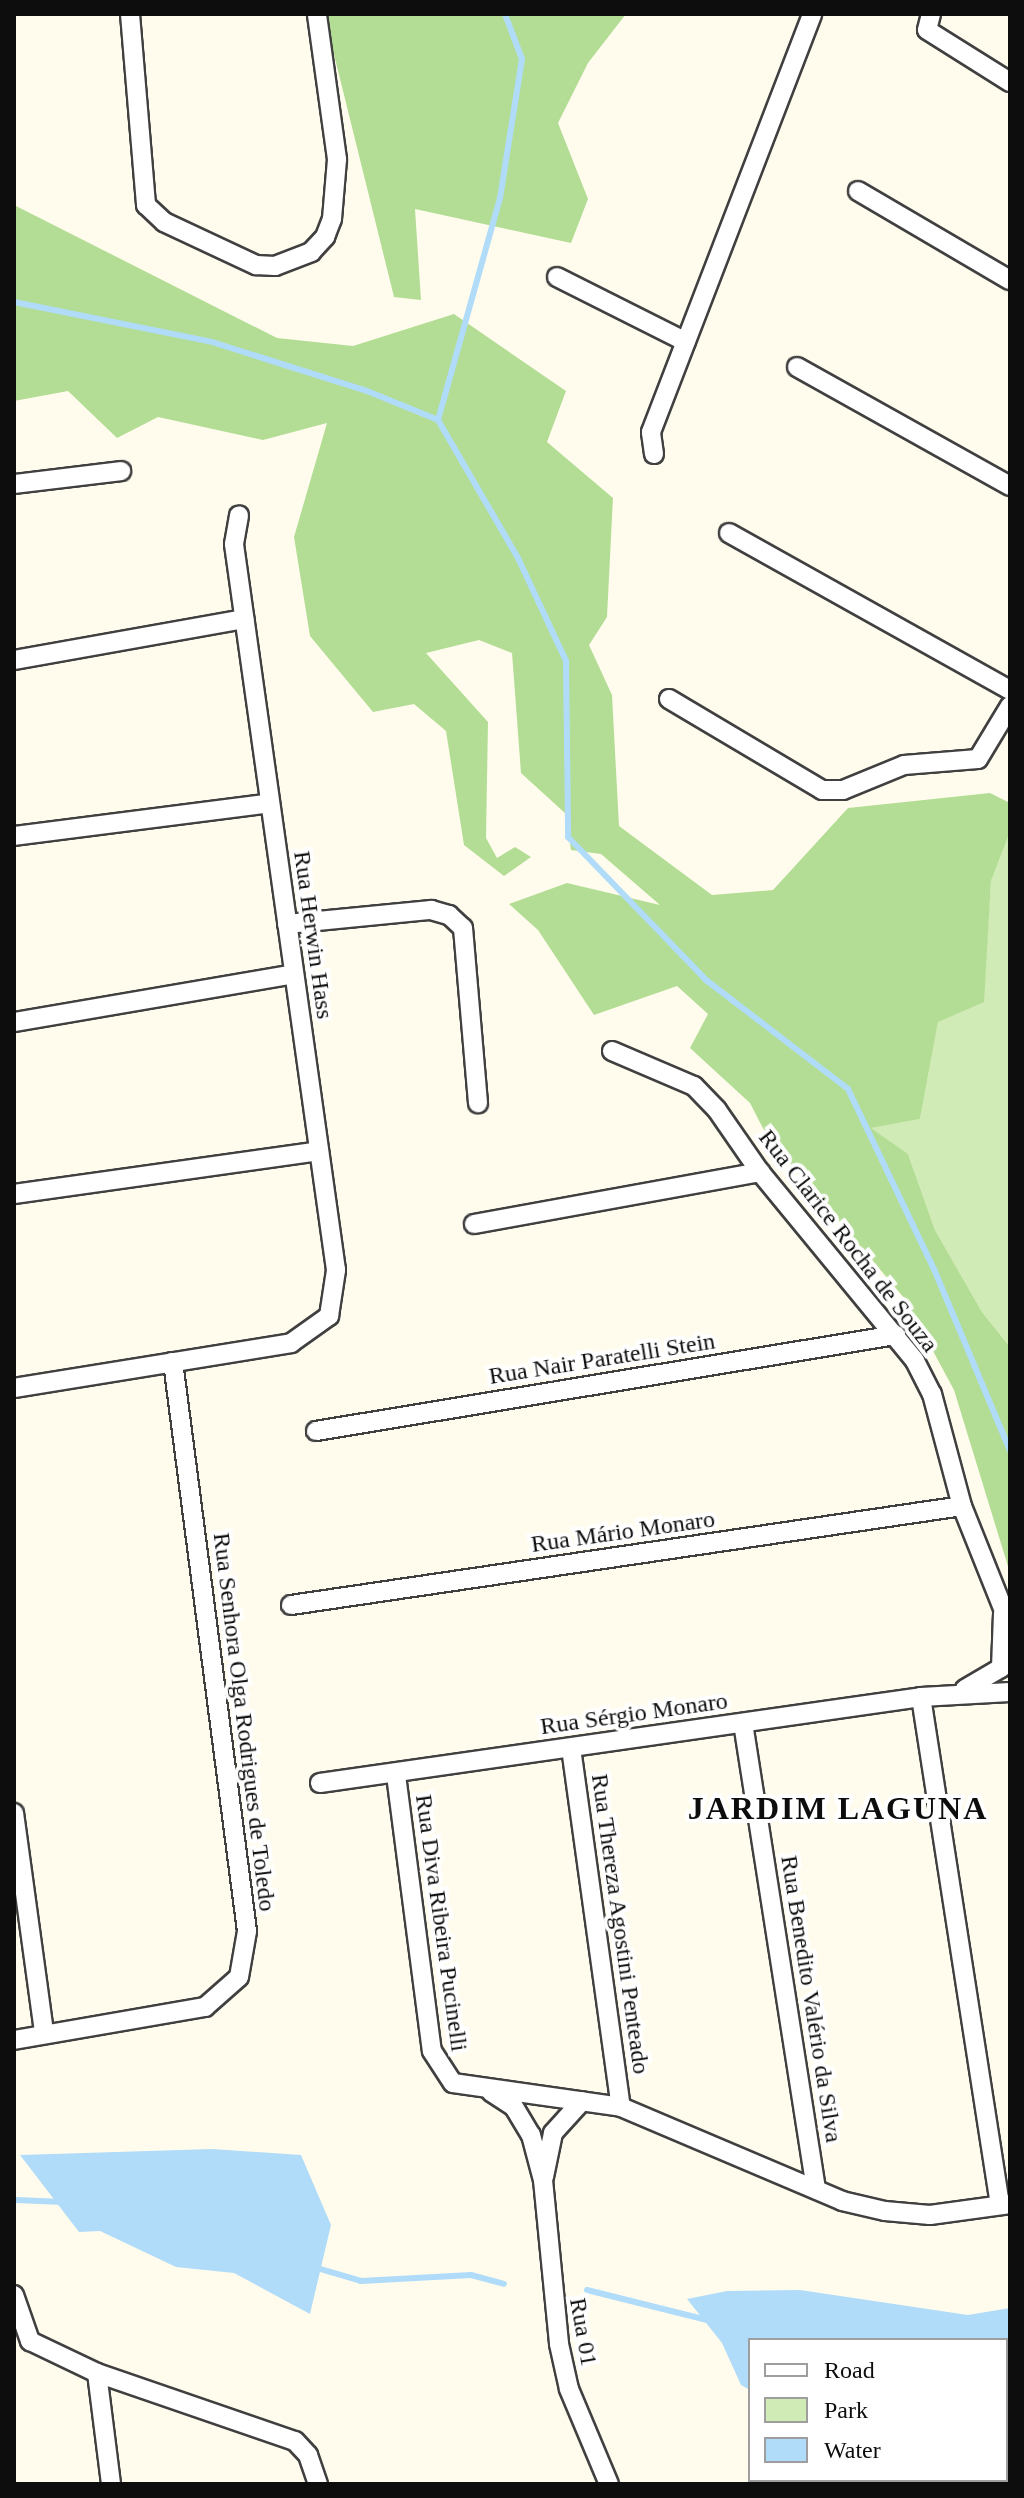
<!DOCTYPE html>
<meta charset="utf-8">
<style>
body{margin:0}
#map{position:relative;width:1024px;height:2498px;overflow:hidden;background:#fffced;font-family:Georgia,serif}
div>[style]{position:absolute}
.green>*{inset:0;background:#d0ebb5}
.forest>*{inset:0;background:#b3dd94}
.water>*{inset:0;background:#b0dcf9}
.stream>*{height:6px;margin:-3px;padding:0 3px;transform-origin:3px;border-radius:3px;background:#b0dcf9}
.roads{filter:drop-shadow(2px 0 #404040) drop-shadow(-2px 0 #404040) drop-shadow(0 2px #404040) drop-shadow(0 -2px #404040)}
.minor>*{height:18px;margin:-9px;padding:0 9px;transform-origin:9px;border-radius:9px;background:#fff}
span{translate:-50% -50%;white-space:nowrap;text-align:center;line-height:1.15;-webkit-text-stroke:8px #fff;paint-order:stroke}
.street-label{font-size:24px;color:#0d0d0d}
.district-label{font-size:32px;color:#0d0d0d;font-weight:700;letter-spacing:2px}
.frame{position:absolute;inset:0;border:16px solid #0d0d0d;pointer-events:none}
.legend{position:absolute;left:748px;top:2338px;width:260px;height:144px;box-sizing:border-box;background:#fff;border:2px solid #9e9e9e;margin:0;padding:10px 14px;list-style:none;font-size:24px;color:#0d0d0d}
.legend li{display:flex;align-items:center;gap:16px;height:40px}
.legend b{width:40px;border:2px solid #9e9e9e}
</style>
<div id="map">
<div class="green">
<i style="clip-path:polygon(1010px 832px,1010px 1347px,982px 1312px,935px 1230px,908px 1154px,870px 1128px,920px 1119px,938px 1021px,983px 1001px,991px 881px)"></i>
</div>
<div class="forest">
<i style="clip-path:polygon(324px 14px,626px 14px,588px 63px,558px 123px,588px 199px,571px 243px,415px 209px,421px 300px,394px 297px)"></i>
<i style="clip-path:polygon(14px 205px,277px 338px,353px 346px,454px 314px,566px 391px,547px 442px,613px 498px,607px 617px,589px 645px,612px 695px,619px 826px,712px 895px,773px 890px,848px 808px,990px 793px,1010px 803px,1010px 832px,991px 881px,984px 1002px,938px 1022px,920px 1119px,871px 1128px,908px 1154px,935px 1230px,982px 1312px,1010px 1347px,1010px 1573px,954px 1390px,905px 1299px,767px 1136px,750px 1103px,690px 1048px,708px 1014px,677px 986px,594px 1015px,538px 930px,509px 904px,567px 883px,660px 905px,601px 854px,571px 850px,566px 814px,521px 773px,512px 653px,479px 640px,426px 653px,488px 722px,486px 838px,497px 858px,515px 847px,531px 857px,504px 876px,464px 845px,446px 731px,414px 704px,373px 712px,310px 636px,294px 537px,327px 423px,263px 440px,158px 417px,117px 438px,68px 391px,14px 401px)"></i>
</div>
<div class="water">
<i style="clip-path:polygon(212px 2149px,301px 2155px,331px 2225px,310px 2314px,234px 2273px,176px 2267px,100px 2231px,79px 2232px,20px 2155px)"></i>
<i style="clip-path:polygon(800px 2290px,968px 2315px,1010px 2308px,1010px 2466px,1006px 2467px,1006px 2340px,750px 2340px,750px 2390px,741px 2385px,722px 2343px,687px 2299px,727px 2291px)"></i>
</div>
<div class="stream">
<i style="left:505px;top:14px;width:48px;rotate:69.3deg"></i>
<i style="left:522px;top:59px;width:141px;rotate:99deg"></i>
<i style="left:500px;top:198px;width:230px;rotate:105.6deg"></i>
<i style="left:438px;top:420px;width:160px;rotate:59.9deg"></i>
<i style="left:518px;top:558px;width:114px;rotate:65deg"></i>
<i style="left:566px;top:661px;width:176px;rotate:89.3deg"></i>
<i style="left:568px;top:837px;width:199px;rotate:46deg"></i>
<i style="left:706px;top:980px;width:179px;rotate:37.5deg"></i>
<i style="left:848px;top:1089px;width:199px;rotate:64.5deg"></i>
<i style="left:934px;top:1269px;width:197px;rotate:67.3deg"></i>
<i style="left:14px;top:302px;width:202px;rotate:11.4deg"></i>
<i style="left:212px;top:342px;width:163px;rotate:17.5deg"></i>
<i style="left:367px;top:391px;width:77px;rotate:22.2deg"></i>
<i style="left:16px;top:2200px;width:48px;rotate:2.4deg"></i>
<i style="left:314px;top:2267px;width:49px;rotate:16.6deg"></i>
<i style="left:361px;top:2281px;width:110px;rotate:-3.1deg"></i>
<i style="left:471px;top:2275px;width:34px;rotate:15deg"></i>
<i style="left:587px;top:2290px;width:128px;rotate:14deg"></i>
</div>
<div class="roads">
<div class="minor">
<i style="left:130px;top:14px;width:192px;rotate:85.2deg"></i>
<i style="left:146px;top:205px;width:25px;rotate:43deg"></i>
<i style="left:164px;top:222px;width:102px;rotate:25.1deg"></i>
<i style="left:256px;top:265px;width:19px;rotate:3deg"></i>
<i style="left:275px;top:266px;width:39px;rotate:-21deg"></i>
<i style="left:311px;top:252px;width:21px;rotate:-47deg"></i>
<i style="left:325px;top:237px;width:19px;rotate:-69deg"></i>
<i style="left:332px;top:219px;width:60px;rotate:-85.2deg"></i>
<i style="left:337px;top:159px;width:146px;rotate:-97.9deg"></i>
<i style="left:931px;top:14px;width:16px;rotate:104deg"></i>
<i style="left:927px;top:30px;width:98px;rotate:32.1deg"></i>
<i style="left:858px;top:191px;width:176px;rotate:30.4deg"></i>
<i style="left:557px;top:277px;width:144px;rotate:26.7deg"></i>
<i style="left:797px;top:367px;width:244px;rotate:29.2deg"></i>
<i style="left:654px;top:454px;width:22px;rotate:-98deg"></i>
<i style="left:651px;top:432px;width:448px;rotate:-68.9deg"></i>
<i style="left:14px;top:484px;width:108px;rotate:-6.9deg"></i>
<i style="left:729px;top:533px;width:322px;rotate:29.2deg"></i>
<i style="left:14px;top:660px;width:234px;rotate:-10.1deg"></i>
<i style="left:669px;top:699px;width:178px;rotate:30.7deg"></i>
<i style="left:822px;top:790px;width:21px"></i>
<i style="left:843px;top:790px;width:66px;rotate:-22.3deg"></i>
<i style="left:904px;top:765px;width:74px;rotate:-4.6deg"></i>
<i style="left:978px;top:759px;width:62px;rotate:-58.9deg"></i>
<i style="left:14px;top:836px;width:258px;rotate:-7.3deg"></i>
<i style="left:287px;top:924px;width:145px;rotate:-5.6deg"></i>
<i style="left:431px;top:910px;width:19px;rotate:16deg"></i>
<i style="left:449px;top:915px;width:19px;rotate:43deg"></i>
<i style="left:463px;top:928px;width:176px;rotate:85.1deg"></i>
<i style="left:14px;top:1022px;width:284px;rotate:-9.7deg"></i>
<i style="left:612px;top:1051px;width:89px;rotate:23.1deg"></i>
<i style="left:694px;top:1086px;width:33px;rotate:46deg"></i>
<i style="left:717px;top:1110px;width:75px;rotate:55.3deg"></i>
<i style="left:760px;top:1172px;width:244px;rotate:50.6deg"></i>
<i style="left:915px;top:1361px;width:37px;rotate:63deg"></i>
<i style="left:932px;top:1394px;width:116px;rotate:75deg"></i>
<i style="left:962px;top:1506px;width:129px;rotate:68.2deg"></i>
<i style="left:14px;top:1194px;width:308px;rotate:-8deg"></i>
<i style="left:474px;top:1224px;width:291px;rotate:-10.3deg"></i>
<i style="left:14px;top:1388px;width:281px;rotate:-9.2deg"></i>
<i style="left:291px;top:1343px;width:47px;rotate:-35.4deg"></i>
<i style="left:329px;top:1316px;width:47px;rotate:-81.3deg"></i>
<i style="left:336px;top:1270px;width:733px;rotate:-98deg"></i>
<i style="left:234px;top:544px;width:29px;rotate:-80deg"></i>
<i style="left:316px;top:1431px;width:588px;rotate:-9.4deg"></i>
<i style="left:291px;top:1605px;width:678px;rotate:-8.39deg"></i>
<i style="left:965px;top:1689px;width:42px;rotate:-30.3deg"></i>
<i style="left:1001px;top:1668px;width:55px;rotate:-87.9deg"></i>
<i style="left:921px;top:1697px;width:514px;rotate:81.16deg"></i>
<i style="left:743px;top:1723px;width:472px;rotate:81.1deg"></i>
<i style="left:571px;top:1748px;width:362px;rotate:82.1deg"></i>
<i style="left:396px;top:1775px;width:278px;rotate:82.6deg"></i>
<i style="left:432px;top:2051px;width:38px;rotate:57deg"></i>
<i style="left:453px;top:2083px;width:170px;rotate:8.1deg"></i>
<i style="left:621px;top:2107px;width:240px;rotate:23deg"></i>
<i style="left:842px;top:2201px;width:44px;rotate:13.1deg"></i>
<i style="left:885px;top:2211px;width:45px;rotate:5.1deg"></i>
<i style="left:930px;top:2215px;width:81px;rotate:-7.8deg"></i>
<i style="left:320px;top:1783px;width:607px;rotate:-8.14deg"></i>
<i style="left:921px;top:1697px;width:89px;rotate:-3.2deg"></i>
<i style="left:14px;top:1813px;width:221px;rotate:82.2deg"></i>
<i style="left:14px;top:2040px;width:194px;rotate:-9.8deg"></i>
<i style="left:205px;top:2007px;width:45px;rotate:-41.4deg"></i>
<i style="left:239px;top:1977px;width:47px;rotate:-80.1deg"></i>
<i style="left:247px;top:1931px;width:574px;rotate:-97.41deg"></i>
<i style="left:491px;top:2092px;width:27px;rotate:33deg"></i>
<i style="left:514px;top:2107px;width:33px;rotate:59deg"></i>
<i style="left:531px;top:2135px;width:47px;rotate:75.1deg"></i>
<i style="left:543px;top:2180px;width:165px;rotate:84.4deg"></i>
<i style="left:559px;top:2344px;width:46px;rotate:77.5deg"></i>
<i style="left:569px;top:2389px;width:103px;rotate:67.2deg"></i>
<i style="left:544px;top:2177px;width:45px;rotate:-78.4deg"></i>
<i style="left:553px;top:2133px;width:43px;rotate:-47.8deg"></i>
<i style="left:14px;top:2295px;width:49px;rotate:70.8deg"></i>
<i style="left:30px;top:2341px;width:74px;rotate:25.5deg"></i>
<i style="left:97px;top:2373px;width:209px;rotate:19deg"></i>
<i style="left:295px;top:2441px;width:19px;rotate:47deg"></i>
<i style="left:308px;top:2455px;width:31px;rotate:71deg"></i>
<i style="left:97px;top:2373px;width:112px;rotate:82.8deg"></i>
</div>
</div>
<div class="street-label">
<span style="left:313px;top:935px;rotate:82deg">Rua Herwin Hass</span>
<span style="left:848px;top:1241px;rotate:52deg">Rua Clarice Rocha de Souza</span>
<span style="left:602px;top:1359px;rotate:-9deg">Rua Nair Paratelli Stein</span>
<span style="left:623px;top:1532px;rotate:-8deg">Rua Mário Monaro</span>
<span style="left:634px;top:1714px;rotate:-8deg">Rua Sérgio Monaro</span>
<span style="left:244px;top:1722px;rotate:83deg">Rua Senhora Olga Rodrigues de Toledo</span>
<span style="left:441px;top:1923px;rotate:82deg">Rua Diva Ribeira Pucinelli</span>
<span style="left:620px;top:1924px;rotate:82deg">Rua Thereza Agostini Penteado</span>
<span style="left:811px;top:1999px;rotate:81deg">Rua Benedito Valério da Silva</span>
<span style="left:583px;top:2332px;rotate:80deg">Rua 01</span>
</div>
<div class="district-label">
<span style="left:838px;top:1808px">JARDIM LAGUNA</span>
</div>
<div class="frame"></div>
<ul class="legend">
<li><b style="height:10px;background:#fff"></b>Road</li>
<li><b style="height:22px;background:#d0ebb5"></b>Park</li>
<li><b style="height:22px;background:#b0dcf9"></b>Water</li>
</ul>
</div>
